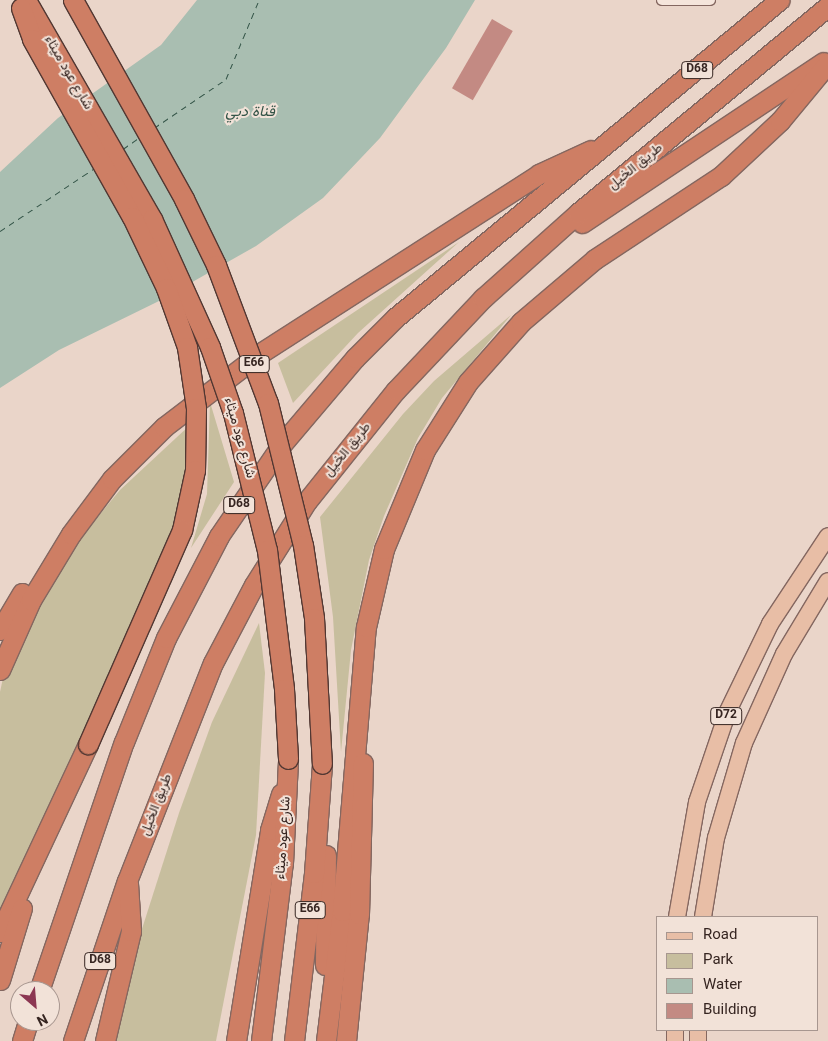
<!DOCTYPE html>
<meta charset="utf-8">
<style>
body{margin:0}
#map{position:relative;width:828px;height:1041px;overflow:hidden;background:#ead5c9;font-family:Georgia,Vazirmatn,serif}
div>[style]{position:absolute}
.green>*{inset:0;background:#c7be9e}
.water>*{inset:0;background:#a9beb1}
.ferry>*{height:1px;margin-top:-0.5px;transform-origin:0;background:repeating-linear-gradient(90deg,#335447 0 6px,transparent 0 11px)}
.building>*{inset:0;background:#c38a83;transform-origin:0 0}
.roads{filter:drop-shadow(1px 0 #846760) drop-shadow(-1px 0 #846760) drop-shadow(0 1px #846760) drop-shadow(0 -1px #846760)}
.street>*{height:10px;margin:-5px;padding:0 5px;transform-origin:5px;border-radius:5px;background:#f5e5db}
.primary>*{height:16px;margin:-8px;padding:0 8px;transform-origin:8px;border-radius:8px;background:#e8bea6}
.highway>*{height:19px;margin:-9.5px;padding:0 9.5px;transform-origin:9.5px;border-radius:9.5px;background:#ce7e64}
.bridges{filter:drop-shadow(1px 0 #523833) drop-shadow(-1px 0 #523833) drop-shadow(0 1px #523833) drop-shadow(0 -1px #523833)}
.highway-bridge>*{height:19px;margin:-9.5px;padding:0 9.5px;transform-origin:9.5px;border-radius:9.5px;background:#ce7e64}
span{translate:-50% -50%;white-space:nowrap;text-align:center;line-height:1.15;-webkit-text-stroke:4px #f2e2d8;paint-order:stroke}
.shield-label span{padding:1px 4px;background:#f2e2d8;border:1px solid;border-radius:4px;-webkit-text-stroke-width:0}
.shield-label{font-size:12px;color:#362521;font-weight:700}
.street-label{font-size:14px;color:#362521}
.water-label{font-size:15px;color:#335447;font-style:italic}
.legend{position:absolute;left:656px;top:916px;width:162px;height:115px;box-sizing:border-box;background:#f2e2d8;border:1px solid #a7968f;margin:0;padding:6px 9px;list-style:none;font-size:15px;color:#362521}
.legend li{display:flex;align-items:center;gap:10px;height:25px}
.legend b{width:25px;border:1px solid #a7968f}
.north{position:absolute;left:10px;top:981px;width:50px;height:50px;box-sizing:border-box;background:#f2e2d8;border:1px solid #a7968f;border-radius:50%;rotate:153deg;font-size:14px;font-weight:700;line-height:20px;text-align:center;color:#362521}
.north::after{content:'';display:block;margin:auto;width:18px;height:22px;background:#8c3752;clip-path:polygon(50% 0,100% 100%,50% 72%,0 100%)}
</style>
<div id="map">
<div class="green">
<i style="clip-path:polygon(459px 242px,358px 333px,293px 403px,278px 363px)"></i>
<i style="clip-path:polygon(511px 315px,442px 398px,418px 438px,384px 516px,369px 560px,351px 650px,341px 752px,333px 617px,320px 517px,403px 414px,434px 381px)"></i>
<i style="clip-path:polygon(210px 402px,234px 482px,191px 548px,207px 494px)"></i>
<i style="clip-path:polygon(190px 425px,188px 458px,175px 524px,70px 768px,0 913px,0 692px,3px 678px,46px 587px,86px 531px,120px 490px)"></i>
<i style="clip-path:polygon(259px 623px,265px 673px,256px 835px,216px 1041px,113px 1041px,141px 932px,179px 813px,212px 722px)"></i>
</div>
<div class="water">
<i style="clip-path:polygon(197px 0,475px 0,446px 48px,380px 138px,323px 198px,256px 246px,157px 302px,59px 350px,0 388px,0 172px,58px 118px,161px 45px)"></i>
</div>
<div class="ferry">
<i style="left:154px;top:128px;width:87px;rotate:-34.2deg"></i>
<i style="left:226px;top:79px;width:86px;rotate:-67.3deg"></i>
<i style="left:123px;top:149px;width:21px;rotate:-35deg"></i>
<i style="left:0;top:231px;width:114px;rotate:-33.6deg"></i>
</div>
<div class="building">
<i style="left:492px;top:19px;width:24px;height:80px;rotate:30deg"></i>
</div>
<div class="roads">
<div class="street">
<i style="left:662px;top:0;width:48px"></i>
</div>
<div class="primary">
<i style="left:677px;top:917px;width:117px;rotate:-80.1deg"></i>
<i style="left:697px;top:802px;width:96px;rotate:-71.2deg"></i>
<i style="left:728px;top:711px;width:97px;rotate:-64.2deg"></i>
<i style="left:770px;top:624px;width:105px;rotate:-56.6deg"></i>
<i style="left:703px;top:917px;width:80px;rotate:-80.7deg"></i>
<i style="left:716px;top:838px;width:99px;rotate:-73.6deg"></i>
<i style="left:744px;top:743px;width:98px;rotate:-65.8deg"></i>
<i style="left:784px;top:654px;width:85px;rotate:-58.9deg"></i>
<i style="left:675px;top:1030px;width:11px;rotate:90deg"></i>
<i style="left:698px;top:1030px;width:11px;rotate:90deg"></i>
</div>
<div class="highway">
<i style="left:582px;top:223px;width:290px;rotate:-33.7deg"></i>
<i style="left:0;top:630px;width:43px;rotate:-59.3deg"></i>
<i style="left:0;top:670px;width:77px;rotate:-66.1deg"></i>
<i style="left:31px;top:600px;width:77px;rotate:-58.8deg"></i>
<i style="left:71px;top:534px;width:69px;rotate:-53.3deg"></i>
<i style="left:112px;top:479px;width:74px;rotate:-45deg"></i>
<i style="left:164px;top:427px;width:123px;rotate:-37.4deg"></i>
<i style="left:262px;top:352px;width:329px;rotate:-32.7deg"></i>
<i style="left:539px;top:174px;width:57px;rotate:-24.8deg"></i>
<i style="left:0;top:932px;width:208px;rotate:-64.9deg"></i>
<i style="left:325px;top:965px;width:110px;rotate:-89.5deg"></i>
<i style="left:0;top:980px;width:75px;rotate:-73deg"></i>
<i style="left:39px;top:991px;width:263px;rotate:-71.2deg"></i>
<i style="left:124px;top:742px;width:112px;rotate:-68deg"></i>
<i style="left:166px;top:638px;width:115px;rotate:-62.5deg"></i>
<i style="left:219px;top:536px;width:112px;rotate:-55.6deg"></i>
<i style="left:282px;top:444px;width:113px;rotate:-49.7deg"></i>
<i style="left:355px;top:358px;width:57px;rotate:-45deg"></i>
<i style="left:395px;top:318px;width:499px;rotate:-39.6deg"></i>
<i style="left:22px;top:1041px;width:21px;rotate:-73deg"></i>
<i style="left:73px;top:1041px;width:169px;rotate:-71.4deg"></i>
<i style="left:127px;top:881px;width:234px;rotate:-68.5deg"></i>
<i style="left:213px;top:663px;width:88px;rotate:-62.3deg"></i>
<i style="left:254px;top:585px;width:99px;rotate:-57.8deg"></i>
<i style="left:307px;top:501px;width:142px;rotate:-51.3deg"></i>
<i style="left:396px;top:390px;width:127px;rotate:-46.6deg"></i>
<i style="left:483px;top:298px;width:127px;rotate:-41.8deg"></i>
<i style="left:578px;top:213px;width:325px;rotate:-39.6deg"></i>
<i style="left:105px;top:1041px;width:113px;rotate:-76.7deg"></i>
<i style="left:131px;top:931px;width:48px;rotate:-93.6deg"></i>
<i style="left:236px;top:1041px;width:214px;rotate:-80.8deg"></i>
<i style="left:270px;top:830px;width:38px;rotate:-73deg"></i>
<i style="left:261px;top:1041px;width:179px;rotate:-83deg"></i>
<i style="left:283px;top:863px;width:104px;rotate:-87.2deg"></i>
<i style="left:294px;top:1041px;width:169px;rotate:-83.2deg"></i>
<i style="left:314px;top:873px;width:109px;rotate:-85.8deg"></i>
<i style="left:326px;top:1041px;width:131px;rotate:-83deg"></i>
<i style="left:342px;top:911px;width:285px;rotate:-85.2deg"></i>
<i style="left:366px;top:627px;width:80px;rotate:-77deg"></i>
<i style="left:384px;top:549px;width:107px;rotate:-67.5deg"></i>
<i style="left:425px;top:450px;width:80px;rotate:-57.7deg"></i>
<i style="left:468px;top:382px;width:80px;rotate:-48.5deg"></i>
<i style="left:521px;top:322px;width:97px;rotate:-40.4deg"></i>
<i style="left:595px;top:259px;width:151px;rotate:-33.4deg"></i>
<i style="left:721px;top:176px;width:81px;rotate:-43deg"></i>
<i style="left:780px;top:121px;width:75px;rotate:-50.4deg"></i>
<i style="left:346px;top:1041px;width:128px;rotate:-84.2deg"></i>
<i style="left:359px;top:914px;width:151px;rotate:-88.5deg"></i>
</div>
</div>
<div class="bridges">
<div class="highway-bridge">
<i style="left:26px;top:0;width:253px;rotate:60.1deg"></i>
<i style="left:152px;top:219px;width:141px;rotate:65.6deg"></i>
<i style="left:210px;top:347px;width:70px;rotate:70.8deg"></i>
<i style="left:233px;top:413px;width:141px;rotate:76.1deg"></i>
<i style="left:267px;top:550px;width:140px;rotate:83deg"></i>
<i style="left:284px;top:689px;width:70px;rotate:86.7deg"></i>
<i style="left:73px;top:0;width:228px;rotate:60.8deg"></i>
<i style="left:184px;top:199px;width:73px;rotate:64.1deg"></i>
<i style="left:216px;top:265px;width:147px;rotate:69.4deg"></i>
<i style="left:268px;top:403px;width:146px;rotate:76.2deg"></i>
<i style="left:303px;top:545px;width:74px;rotate:81.4deg"></i>
<i style="left:314px;top:618px;width:146px;rotate:86.9deg"></i>
<i style="left:21px;top:8px;width:33px;rotate:70deg"></i>
<i style="left:32px;top:39px;width:204px;rotate:60.7deg"></i>
<i style="left:132px;top:217px;width:79px;rotate:64.4deg"></i>
<i style="left:166px;top:288px;width:63px;rotate:70.4deg"></i>
<i style="left:187px;top:347px;width:62px;rotate:81.6deg"></i>
<i style="left:196px;top:408px;width:62px;rotate:90.9deg"></i>
<i style="left:195px;top:470px;width:61px;rotate:102.2deg"></i>
<i style="left:182px;top:530px;width:234px;rotate:113.7deg"></i>
</div>
</div>
<div class="shield-label">
<span style="left:697px;top:70px">D68</span>
<span style="left:254px;top:364px">E66</span>
<span style="left:239px;top:505px">D68</span>
<span style="left:726px;top:716px">D72</span>
<span style="left:310px;top:910px">E66</span>
<span style="left:100px;top:961px">D68</span>
</div>
<div class="street-label">
<span style="left:68px;top:73px;rotate:60deg">شارع عود ميثاء</span>
<span style="left:636px;top:167px;rotate:-39deg">طريق الخيل</span>
<span style="left:239px;top:438px;rotate:74deg">شارع عود ميثاء</span>
<span style="left:348px;top:450px;rotate:-51deg">طريق الخيل</span>
<span style="left:157px;top:805px;rotate:-69deg">طريق الخيل</span>
<span style="left:284px;top:838px;rotate:-86deg">شارع عود ميثاء</span>
</div>
<div class="water-label">
<span style="left:250px;top:113px">قناة دبي</span>
</div>
<ul class="legend">
<li><b style="height:6px;background:#e8bea6"></b>Road</li>
<li><b style="height:14px;background:#c7be9e"></b>Park</li>
<li><b style="height:14px;background:#a9beb1"></b>Water</li>
<li><b style="height:14px;background:#c38a83"></b>Building</li>
</ul>
<div class="north">N</div>
</div>
